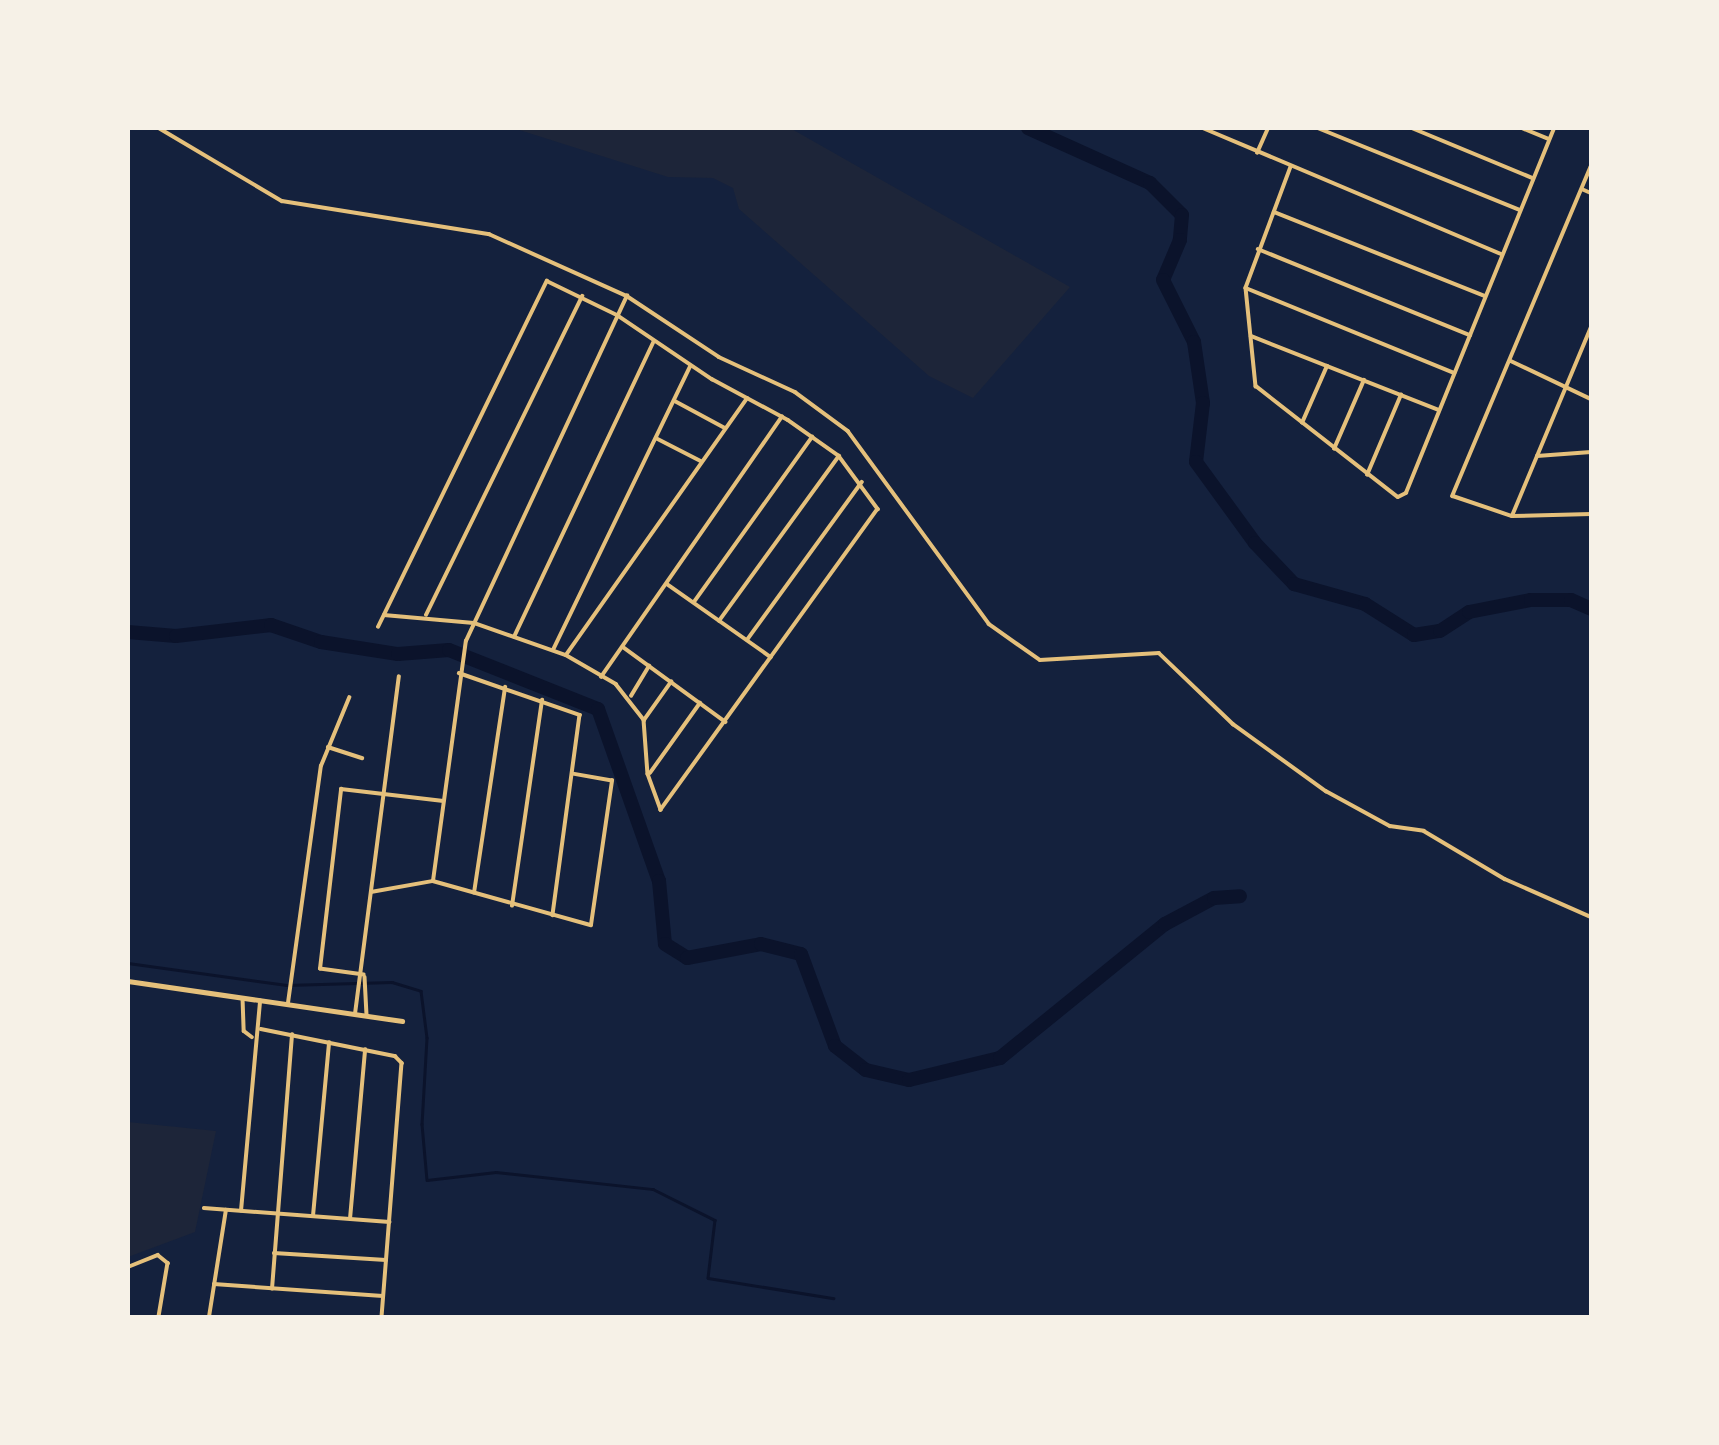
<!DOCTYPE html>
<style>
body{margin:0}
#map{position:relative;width:1719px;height:1445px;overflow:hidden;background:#14213d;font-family:"Work Sans",sans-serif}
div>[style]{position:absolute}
.green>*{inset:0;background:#1d2539}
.stream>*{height:2.5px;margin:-1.25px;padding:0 1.25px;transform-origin:1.25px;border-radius:1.25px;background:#0b132b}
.river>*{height:14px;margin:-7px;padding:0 7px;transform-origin:7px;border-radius:7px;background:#0b132b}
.minor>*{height:3.5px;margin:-1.75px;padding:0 1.75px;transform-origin:1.75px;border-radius:1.75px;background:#e5c07b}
.tertiary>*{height:4.5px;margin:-2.25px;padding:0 2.25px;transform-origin:2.25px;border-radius:2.25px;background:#e5c07b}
span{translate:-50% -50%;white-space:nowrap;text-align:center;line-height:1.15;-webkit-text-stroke:5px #f6f1e7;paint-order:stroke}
.frame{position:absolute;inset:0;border:130px solid #f6f1e7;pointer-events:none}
</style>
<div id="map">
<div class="green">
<i style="clip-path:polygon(513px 128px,790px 128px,1070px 287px,973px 398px,929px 376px,739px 209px,733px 188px,713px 178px,668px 177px)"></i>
<i style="clip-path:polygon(128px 1122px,216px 1131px,195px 1232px,128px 1257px)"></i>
</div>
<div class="stream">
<i style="left:128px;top:963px;width:160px;rotate:7.9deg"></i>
<i style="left:286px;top:985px;width:106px;rotate:-1.6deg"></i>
<i style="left:392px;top:982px;width:30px;rotate:17deg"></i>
<i style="left:421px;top:991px;width:47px;rotate:82.7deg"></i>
<i style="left:427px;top:1038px;width:86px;rotate:93.3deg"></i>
<i style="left:422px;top:1124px;width:56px;rotate:84.9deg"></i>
<i style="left:427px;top:1180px;width:69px;rotate:-6.6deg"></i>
<i style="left:496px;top:1172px;width:158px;rotate:6.2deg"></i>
<i style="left:653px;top:1189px;width:69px;rotate:26.6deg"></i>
<i style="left:715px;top:1220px;width:58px;rotate:96.9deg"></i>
<i style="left:708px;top:1278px;width:127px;rotate:9.1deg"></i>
</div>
<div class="river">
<i style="left:1028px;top:128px;width:134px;rotate:24.3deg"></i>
<i style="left:1150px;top:183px;width:45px;rotate:45deg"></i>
<i style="left:1182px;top:215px;width:25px;rotate:95deg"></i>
<i style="left:1180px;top:240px;width:43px;rotate:113deg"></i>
<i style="left:1163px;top:280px;width:69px;rotate:63.4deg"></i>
<i style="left:1194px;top:342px;width:62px;rotate:81.6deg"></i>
<i style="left:1203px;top:403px;width:59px;rotate:96.8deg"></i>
<i style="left:1196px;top:462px;width:100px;rotate:53.9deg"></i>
<i style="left:1255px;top:543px;width:57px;rotate:46.4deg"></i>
<i style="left:1294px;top:584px;width:74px;rotate:15.7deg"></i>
<i style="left:1365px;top:604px;width:58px;rotate:32.3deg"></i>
<i style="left:1414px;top:635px;width:26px;rotate:-9deg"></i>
<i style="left:1440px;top:631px;width:35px;rotate:-33deg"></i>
<i style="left:1469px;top:612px;width:63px;rotate:-11deg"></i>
<i style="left:1531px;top:600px;width:40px"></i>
<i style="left:1571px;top:600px;width:22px;rotate:24deg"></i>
<i style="left:128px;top:632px;width:48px;rotate:4.8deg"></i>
<i style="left:176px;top:636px;width:96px;rotate:-6.6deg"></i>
<i style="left:271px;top:625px;width:53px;rotate:18.8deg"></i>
<i style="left:321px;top:642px;width:78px;rotate:8.9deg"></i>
<i style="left:398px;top:654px;width:51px;rotate:-4.5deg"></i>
<i style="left:449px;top:650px;width:160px;rotate:21.6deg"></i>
<i style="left:598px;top:709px;width:182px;rotate:70.5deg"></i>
<i style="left:659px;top:881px;width:63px;rotate:84.6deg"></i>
<i style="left:665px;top:944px;width:26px;rotate:32deg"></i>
<i style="left:687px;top:958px;width:75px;rotate:-10.7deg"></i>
<i style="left:761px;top:944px;width:41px;rotate:14deg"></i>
<i style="left:801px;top:954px;width:98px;rotate:69.7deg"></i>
<i style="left:835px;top:1046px;width:39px;rotate:38deg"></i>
<i style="left:866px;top:1070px;width:44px;rotate:13.1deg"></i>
<i style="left:909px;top:1080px;width:94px;rotate:-13.6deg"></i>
<i style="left:1000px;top:1058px;width:213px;rotate:-39.1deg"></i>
<i style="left:1165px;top:924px;width:55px;rotate:-28deg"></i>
<i style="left:1214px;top:898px;width:26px;rotate:-4deg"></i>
</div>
<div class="minor">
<i style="left:159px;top:128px;width:143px;rotate:30.7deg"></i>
<i style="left:282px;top:201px;width:210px;rotate:9.1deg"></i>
<i style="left:489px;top:234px;width:151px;rotate:24.2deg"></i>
<i style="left:627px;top:296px;width:110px;rotate:33.5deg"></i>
<i style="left:719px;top:357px;width:84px;rotate:24.7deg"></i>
<i style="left:795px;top:392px;width:66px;rotate:36.3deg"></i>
<i style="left:848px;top:431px;width:239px;rotate:53.8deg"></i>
<i style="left:989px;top:624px;width:62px;rotate:35.2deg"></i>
<i style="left:1040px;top:660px;width:119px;rotate:-3.4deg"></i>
<i style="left:1159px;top:653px;width:103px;rotate:43.8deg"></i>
<i style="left:1233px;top:724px;width:115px;rotate:35.8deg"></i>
<i style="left:1326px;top:791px;width:73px;rotate:28.7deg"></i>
<i style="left:1390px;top:826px;width:34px;rotate:8deg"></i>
<i style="left:1424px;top:831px;width:94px;rotate:30.7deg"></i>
<i style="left:1505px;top:879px;width:94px;rotate:23.8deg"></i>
<i style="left:1203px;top:128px;width:324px;rotate:22.9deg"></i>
<i style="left:1318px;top:128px;width:218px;rotate:22.1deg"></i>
<i style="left:1412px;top:128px;width:131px;rotate:22.5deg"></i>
<i style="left:1522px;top:128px;width:29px;rotate:22deg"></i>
<i style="left:1257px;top:153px;width:27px;rotate:-66deg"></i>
<i style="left:1291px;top:167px;width:129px;rotate:110.4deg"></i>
<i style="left:1246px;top:288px;width:99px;rotate:84.2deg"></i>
<i style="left:1256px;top:386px;width:180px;rotate:38deg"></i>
<i style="left:1398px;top:497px;width:9px;rotate:-27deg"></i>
<i style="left:1406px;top:493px;width:394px;rotate:-67.9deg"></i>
<i style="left:1591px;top:167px;width:357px;rotate:112.8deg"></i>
<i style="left:1453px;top:496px;width:62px;rotate:18.7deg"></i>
<i style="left:1512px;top:516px;width:79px;rotate:-1.5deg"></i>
<i style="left:1582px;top:189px;width:10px;rotate:24deg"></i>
<i style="left:1274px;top:212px;width:227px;rotate:21.7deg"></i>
<i style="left:1258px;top:249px;width:229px;rotate:22.1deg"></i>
<i style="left:1246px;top:288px;width:225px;rotate:22.2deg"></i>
<i style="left:1251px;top:336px;width:202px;rotate:21.5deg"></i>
<i style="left:1511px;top:361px;width:89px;rotate:25.4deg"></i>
<i style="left:675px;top:401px;width:57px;rotate:28.4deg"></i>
<i style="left:1302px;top:423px;width:62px;rotate:-66.3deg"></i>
<i style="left:656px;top:438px;width:51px;rotate:27.1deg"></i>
<i style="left:1334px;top:449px;width:75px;rotate:-66.5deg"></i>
<i style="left:1537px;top:456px;width:54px;rotate:-4.2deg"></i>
<i style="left:1367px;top:475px;width:87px;rotate:-67deg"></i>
<i style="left:1512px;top:516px;width:205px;rotate:-67.3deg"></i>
<i style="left:667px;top:584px;width:127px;rotate:35.1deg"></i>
<i style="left:694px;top:602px;width:203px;rotate:-54.4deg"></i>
<i style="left:384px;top:615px;width:90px;rotate:5.1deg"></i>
<i style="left:474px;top:623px;width:97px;rotate:19.2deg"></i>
<i style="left:566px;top:655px;width:58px;rotate:30.1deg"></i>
<i style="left:616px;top:684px;width:46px;rotate:52.1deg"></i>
<i style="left:644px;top:720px;width:54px;rotate:85.8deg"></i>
<i style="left:648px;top:774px;width:38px;rotate:70deg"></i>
<i style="left:426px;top:615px;width:355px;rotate:-63.9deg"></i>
<i style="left:719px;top:621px;width:204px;rotate:-54deg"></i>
<i style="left:378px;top:627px;width:385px;rotate:-64deg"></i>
<i style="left:547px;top:281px;width:78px;rotate:25.9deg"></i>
<i style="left:617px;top:315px;width:115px;rotate:34deg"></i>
<i style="left:712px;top:379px;width:86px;rotate:28.3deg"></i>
<i style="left:788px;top:420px;width:62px;rotate:35.2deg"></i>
<i style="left:839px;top:456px;width:66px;rotate:53.7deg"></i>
<i style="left:878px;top:509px;width:371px;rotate:125.8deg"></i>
<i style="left:514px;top:637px;width:327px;rotate:-64.7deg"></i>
<i style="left:747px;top:640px;width:195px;rotate:-54deg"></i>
<i style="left:623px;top:647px;width:127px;rotate:36.1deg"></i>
<i style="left:553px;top:650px;width:315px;rotate:-64.2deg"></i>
<i style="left:566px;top:655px;width:314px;rotate:-54.8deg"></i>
<i style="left:459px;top:673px;width:128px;rotate:19.1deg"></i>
<i style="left:580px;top:715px;width:202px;rotate:97.7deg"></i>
<i style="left:601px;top:677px;width:317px;rotate:-55.2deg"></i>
<i style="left:631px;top:696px;width:35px;rotate:-59deg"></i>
<i style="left:644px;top:720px;width:47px;rotate:-54.6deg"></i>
<i style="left:328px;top:747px;width:36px;rotate:18deg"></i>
<i style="left:650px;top:773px;width:86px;rotate:-54.5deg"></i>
<i style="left:433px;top:881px;width:242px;rotate:-82.2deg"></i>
<i style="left:466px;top:641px;width:381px;rotate:-65deg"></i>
<i style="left:371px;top:892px;width:63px;rotate:-10.1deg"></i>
<i style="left:433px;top:881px;width:164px;rotate:15.6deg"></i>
<i style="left:591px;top:925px;width:146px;rotate:-81.7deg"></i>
<i style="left:612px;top:781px;width:39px;rotate:-170deg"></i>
<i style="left:474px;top:893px;width:208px;rotate:-81.4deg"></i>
<i style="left:512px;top:906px;width:208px;rotate:-81.7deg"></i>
<i style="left:364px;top:975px;width:44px;rotate:-172.2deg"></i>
<i style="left:320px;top:969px;width:181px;rotate:-83.3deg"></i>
<i style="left:341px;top:789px;width:103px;rotate:6.7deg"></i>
<i style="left:365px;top:977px;width:39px;rotate:87deg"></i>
<i style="left:243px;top:998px;width:33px;rotate:88deg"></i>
<i style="left:244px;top:1031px;width:10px;rotate:37deg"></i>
<i style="left:288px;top:1003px;width:239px;rotate:-82.1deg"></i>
<i style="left:321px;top:766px;width:74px;rotate:-67.6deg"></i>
<i style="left:355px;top:1014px;width:340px;rotate:-82.6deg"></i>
<i style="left:261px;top:1029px;width:137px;rotate:11.4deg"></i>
<i style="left:395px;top:1056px;width:10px;rotate:45deg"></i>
<i style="left:402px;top:1063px;width:255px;rotate:94.5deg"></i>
<i style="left:204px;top:1208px;width:186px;rotate:4.3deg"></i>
<i style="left:241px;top:1211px;width:211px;rotate:-84.8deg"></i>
<i style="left:313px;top:1216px;width:174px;rotate:-84.7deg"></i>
<i style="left:350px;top:1219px;width:170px;rotate:-84.9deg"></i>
<i style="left:274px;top:1253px;width:112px;rotate:3.6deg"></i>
<i style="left:128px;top:1267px;width:32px;rotate:-22deg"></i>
<i style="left:158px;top:1255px;width:13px;rotate:39deg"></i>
<i style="left:168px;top:1263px;width:55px;rotate:99.5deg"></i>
<i style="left:214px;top:1284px;width:169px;rotate:4.1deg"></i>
<i style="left:272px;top:1289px;width:255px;rotate:-85.5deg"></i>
<i style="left:209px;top:1317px;width:108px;rotate:-81deg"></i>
</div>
<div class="tertiary">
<i style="left:128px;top:981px;width:277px;rotate:8.3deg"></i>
</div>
<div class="frame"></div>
</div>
